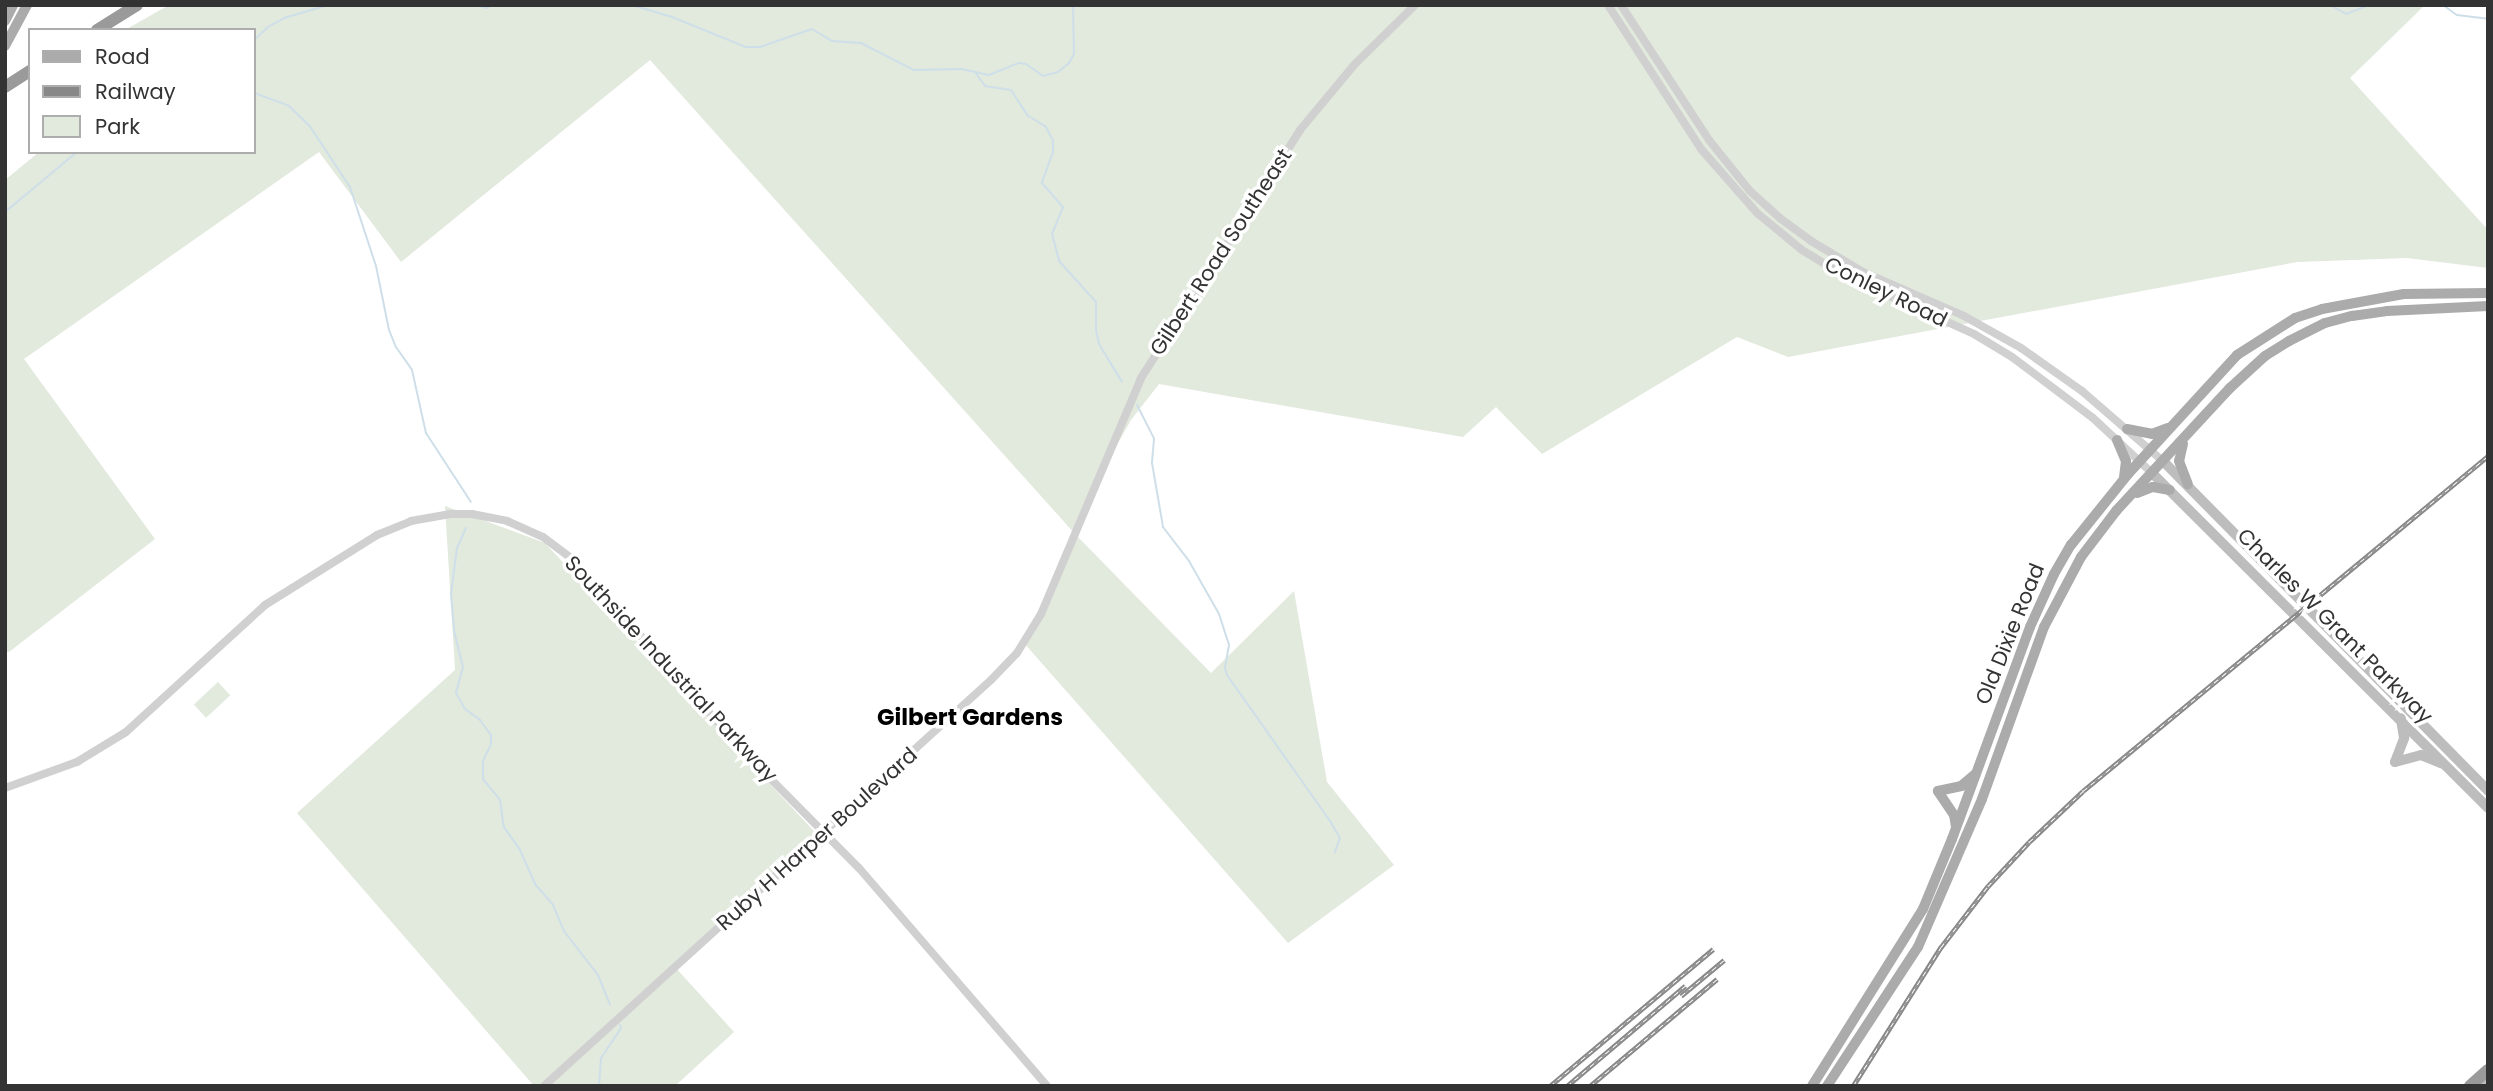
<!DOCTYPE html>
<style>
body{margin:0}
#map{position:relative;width:2493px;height:1091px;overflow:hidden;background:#fff;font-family:Poppins,sans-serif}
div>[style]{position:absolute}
.green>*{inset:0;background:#e2e9dd;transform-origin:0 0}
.stream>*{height:2px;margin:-1px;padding:0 1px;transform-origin:1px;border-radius:1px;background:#cedfe9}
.tertiary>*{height:8px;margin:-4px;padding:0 4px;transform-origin:4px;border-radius:4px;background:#d0d0d0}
.secondary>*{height:10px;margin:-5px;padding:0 5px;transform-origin:5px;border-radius:5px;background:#bdbdbd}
.primary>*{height:10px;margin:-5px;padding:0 5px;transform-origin:5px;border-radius:5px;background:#ababab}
.motorway>*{height:12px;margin:-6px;padding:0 6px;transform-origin:6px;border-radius:6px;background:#9a9a9a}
.rail>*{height:4.5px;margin-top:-2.25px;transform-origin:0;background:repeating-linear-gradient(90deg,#fff 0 5px,#888 0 10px);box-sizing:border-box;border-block:2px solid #888}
span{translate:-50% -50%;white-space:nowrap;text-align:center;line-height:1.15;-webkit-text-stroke:7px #fff;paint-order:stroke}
.street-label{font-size:21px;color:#333}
.neighbourhood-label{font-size:23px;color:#000;font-weight:700}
.frame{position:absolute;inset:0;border:7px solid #333;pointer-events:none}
.legend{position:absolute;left:28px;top:28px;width:228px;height:126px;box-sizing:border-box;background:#fff;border:2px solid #adadad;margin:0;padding:9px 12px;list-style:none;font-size:21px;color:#333}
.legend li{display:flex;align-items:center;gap:14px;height:35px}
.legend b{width:35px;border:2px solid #adadad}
</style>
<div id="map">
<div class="green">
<i style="clip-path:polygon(169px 5px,2425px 5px,2350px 78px,2488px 230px,2488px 268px,2407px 258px,2297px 262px,1788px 357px,1737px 337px,1542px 454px,1496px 407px,1463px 437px,1159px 384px,1131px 420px,1104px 468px,1075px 534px,1211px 673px,1294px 591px,1327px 782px,1394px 865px,1288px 943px,1024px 643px,1075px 534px,650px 60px,401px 262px,319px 152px,24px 359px,155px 539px,9px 652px,5px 651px,5px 180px,39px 152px,254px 152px,254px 30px,125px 30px)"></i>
<i style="clip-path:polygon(445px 506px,545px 543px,826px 844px,732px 916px,675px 967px,734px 1032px,675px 1086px,534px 1086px,297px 813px,455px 670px)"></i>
<i style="left:218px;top:682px;width:18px;height:33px;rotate:47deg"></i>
</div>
<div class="stream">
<i style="left:475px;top:5px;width:12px;rotate:14deg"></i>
<i style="left:487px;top:8px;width:5px;rotate:-37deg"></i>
<i style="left:632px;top:5px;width:42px;rotate:16.7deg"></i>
<i style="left:672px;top:17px;width:80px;rotate:22.1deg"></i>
<i style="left:746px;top:47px;width:14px"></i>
<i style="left:760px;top:47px;width:55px;rotate:-19.1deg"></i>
<i style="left:812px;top:29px;width:23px;rotate:31deg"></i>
<i style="left:832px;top:41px;width:29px;rotate:4deg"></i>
<i style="left:861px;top:43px;width:59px;rotate:27deg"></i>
<i style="left:914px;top:70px;width:48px;rotate:-1.2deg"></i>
<i style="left:962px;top:69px;width:28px;rotate:13deg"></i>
<i style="left:989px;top:75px;width:32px;rotate:-22deg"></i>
<i style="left:1019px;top:63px;width:7px;rotate:8deg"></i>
<i style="left:1026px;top:64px;width:21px;rotate:35deg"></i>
<i style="left:1043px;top:76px;width:16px;rotate:-15deg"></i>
<i style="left:1058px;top:72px;width:14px;rotate:-39deg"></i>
<i style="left:1069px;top:63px;width:10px;rotate:-61deg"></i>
<i style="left:1074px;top:54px;width:49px;rotate:-91.2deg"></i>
<i style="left:2330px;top:5px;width:18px;rotate:29deg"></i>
<i style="left:2346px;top:14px;width:26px;rotate:-21deg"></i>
<i style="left:2443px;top:5px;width:17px;rotate:36deg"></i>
<i style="left:2457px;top:15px;width:31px;rotate:7deg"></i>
<i style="left:254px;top:40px;width:19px;rotate:-43deg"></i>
<i style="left:268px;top:27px;width:18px;rotate:-29deg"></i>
<i style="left:284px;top:18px;width:46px;rotate:-16.5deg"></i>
<i style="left:975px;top:72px;width:17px;rotate:54deg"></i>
<i style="left:985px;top:86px;width:26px;rotate:9deg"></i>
<i style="left:1011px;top:90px;width:30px;rotate:57deg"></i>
<i style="left:1027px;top:115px;width:22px;rotate:32deg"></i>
<i style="left:1046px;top:127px;width:16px;rotate:63deg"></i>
<i style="left:1053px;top:141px;width:11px;rotate:90deg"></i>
<i style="left:1053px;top:152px;width:33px;rotate:110deg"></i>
<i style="left:1042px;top:183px;width:32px;rotate:49deg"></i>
<i style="left:1063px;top:207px;width:29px;rotate:112deg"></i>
<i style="left:1052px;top:234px;width:28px;rotate:75deg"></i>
<i style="left:1059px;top:261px;width:55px;rotate:47.9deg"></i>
<i style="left:1096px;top:302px;width:28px;rotate:90deg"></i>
<i style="left:1096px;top:330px;width:14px;rotate:78deg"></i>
<i style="left:1099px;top:344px;width:44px;rotate:58.8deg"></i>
<i style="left:254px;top:93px;width:37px;rotate:20deg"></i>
<i style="left:289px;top:106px;width:28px;rotate:44deg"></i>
<i style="left:309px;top:125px;width:74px;rotate:56.5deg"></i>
<i style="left:350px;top:187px;width:83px;rotate:71.8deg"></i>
<i style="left:376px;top:266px;width:65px;rotate:78.5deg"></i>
<i style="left:389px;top:330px;width:18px;rotate:68deg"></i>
<i style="left:396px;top:347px;width:28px;rotate:55deg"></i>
<i style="left:412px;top:370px;width:65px;rotate:77.5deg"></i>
<i style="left:426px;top:433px;width:82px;rotate:56.9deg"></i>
<i style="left:5px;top:212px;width:94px;rotate:-39.8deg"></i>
<i style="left:1137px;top:405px;width:38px;rotate:63deg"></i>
<i style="left:1154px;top:439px;width:24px;rotate:95deg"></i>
<i style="left:1152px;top:463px;width:65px;rotate:80.2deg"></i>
<i style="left:1163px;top:527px;width:43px;rotate:52.6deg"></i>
<i style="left:1189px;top:561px;width:61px;rotate:60.5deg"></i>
<i style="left:1219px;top:614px;width:33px;rotate:72deg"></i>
<i style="left:1229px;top:645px;width:23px;rotate:100deg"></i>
<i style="left:1225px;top:668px;width:7px;rotate:74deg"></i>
<i style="left:1227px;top:675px;width:179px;rotate:54.8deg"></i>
<i style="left:1330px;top:821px;width:20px;rotate:60deg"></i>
<i style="left:1340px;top:838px;width:15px;rotate:110deg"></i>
<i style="left:466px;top:528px;width:22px;rotate:114deg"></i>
<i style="left:457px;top:548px;width:46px;rotate:97.4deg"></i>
<i style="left:451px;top:594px;width:37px;rotate:85deg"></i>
<i style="left:454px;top:631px;width:37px;rotate:76deg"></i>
<i style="left:463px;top:667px;width:27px;rotate:105deg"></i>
<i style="left:456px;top:693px;width:18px;rotate:61deg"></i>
<i style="left:465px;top:709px;width:19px;rotate:36deg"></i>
<i style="left:480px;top:720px;width:19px;rotate:54deg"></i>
<i style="left:491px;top:735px;width:9px;rotate:90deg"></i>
<i style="left:491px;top:744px;width:19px;rotate:115deg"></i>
<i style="left:483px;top:761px;width:18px;rotate:90deg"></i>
<i style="left:483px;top:779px;width:27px;rotate:51deg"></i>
<i style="left:500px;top:800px;width:27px;rotate:82deg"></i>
<i style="left:504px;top:827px;width:28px;rotate:55deg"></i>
<i style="left:520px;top:850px;width:37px;rotate:66deg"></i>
<i style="left:535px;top:884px;width:28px;rotate:49deg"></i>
<i style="left:553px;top:905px;width:28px;rotate:67deg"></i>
<i style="left:564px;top:931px;width:56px;rotate:52.3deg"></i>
<i style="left:598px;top:975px;width:32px;rotate:68deg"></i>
<i style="left:599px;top:1086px;width:28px;rotate:-86deg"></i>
<i style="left:601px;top:1058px;width:36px;rotate:-56deg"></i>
<i style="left:621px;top:1028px;width:3px;rotate:-108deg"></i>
</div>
<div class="tertiary">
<i style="left:1608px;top:5px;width:171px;rotate:57.1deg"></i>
<i style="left:1701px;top:149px;width:85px;rotate:48.8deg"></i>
<i style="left:1757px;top:213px;width:58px;rotate:39.4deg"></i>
<i style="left:1802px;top:250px;width:48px;rotate:31.4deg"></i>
<i style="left:1843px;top:275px;width:144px;rotate:24.2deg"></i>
<i style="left:1974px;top:334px;width:44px;rotate:31.2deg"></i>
<i style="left:2012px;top:357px;width:101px;rotate:37deg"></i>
<i style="left:2093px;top:418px;width:82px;rotate:43deg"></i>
<i style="left:1621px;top:5px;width:161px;rotate:56.9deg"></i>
<i style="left:1709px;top:140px;width:65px;rotate:51.2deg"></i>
<i style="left:1750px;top:191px;width:42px;rotate:42.1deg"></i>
<i style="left:1781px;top:219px;width:37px;rotate:36deg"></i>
<i style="left:1811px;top:241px;width:61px;rotate:30.8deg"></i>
<i style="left:1863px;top:272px;width:110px;rotate:23.5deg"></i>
<i style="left:1964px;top:316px;width:65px;rotate:29.3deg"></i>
<i style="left:2021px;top:348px;width:75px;rotate:35.2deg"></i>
<i style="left:2082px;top:391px;width:108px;rotate:40.9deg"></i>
<i style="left:5px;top:788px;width:77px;rotate:-19.9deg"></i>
<i style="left:77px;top:762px;width:57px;rotate:-31.5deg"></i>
<i style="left:126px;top:732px;width:188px;rotate:-42.4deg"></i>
<i style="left:265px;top:605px;width:132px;rotate:-32deg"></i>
<i style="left:377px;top:535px;width:37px;rotate:-22deg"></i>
<i style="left:411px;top:521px;width:40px;rotate:-10deg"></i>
<i style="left:450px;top:514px;width:22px"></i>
<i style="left:472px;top:514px;width:36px;rotate:11deg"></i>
<i style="left:507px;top:521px;width:39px;rotate:24deg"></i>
<i style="left:543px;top:537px;width:35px;rotate:37deg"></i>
<i style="left:571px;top:558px;width:267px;rotate:48.2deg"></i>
<i style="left:749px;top:757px;width:156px;rotate:45.3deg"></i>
<i style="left:859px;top:868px;width:288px;rotate:49.2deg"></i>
<i style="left:544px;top:1086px;width:604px;rotate:-42.25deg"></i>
<i style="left:991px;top:680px;width:37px;rotate:-46deg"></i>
<i style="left:1017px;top:653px;width:46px;rotate:-58.4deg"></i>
<i style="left:1041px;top:614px;width:256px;rotate:-67deg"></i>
<i style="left:1141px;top:378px;width:295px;rotate:-57.3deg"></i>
<i style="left:1300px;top:130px;width:86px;rotate:-50.2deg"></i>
<i style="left:1355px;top:64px;width:84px;rotate:-44.5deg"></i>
</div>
<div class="secondary">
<i style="left:2164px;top:462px;width:462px;rotate:45.4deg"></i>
<i style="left:2153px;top:474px;width:473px;rotate:44.9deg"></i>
<i style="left:2395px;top:762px;width:27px;rotate:-15deg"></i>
<i style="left:2421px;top:755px;width:22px;rotate:22deg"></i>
<i style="left:2395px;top:762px;width:26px;rotate:-69deg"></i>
<i style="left:2404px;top:738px;width:20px;rotate:-99deg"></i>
<i style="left:2486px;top:1086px;width:3px;rotate:-45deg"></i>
</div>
<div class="primary">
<i style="left:5px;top:21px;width:18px;rotate:-63deg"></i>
<i style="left:5px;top:46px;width:47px;rotate:-61.8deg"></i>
<i style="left:2127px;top:429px;width:25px;rotate:11deg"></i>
<i style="left:2152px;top:434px;width:17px;rotate:-21deg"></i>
<i style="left:2117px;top:440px;width:23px;rotate:67deg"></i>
<i style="left:2126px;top:461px;width:16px;rotate:97deg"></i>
<i style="left:2183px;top:444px;width:17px;rotate:103deg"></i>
<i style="left:2179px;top:461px;width:25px;rotate:69deg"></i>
<i style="left:2137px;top:493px;width:17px;rotate:-21deg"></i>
<i style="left:2153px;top:487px;width:17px;rotate:10deg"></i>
<i style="left:1956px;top:827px;width:12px;rotate:-99deg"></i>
<i style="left:1954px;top:815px;width:29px;rotate:-124deg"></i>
<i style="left:1938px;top:791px;width:24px;rotate:-12deg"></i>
<i style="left:1961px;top:786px;width:17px;rotate:-40deg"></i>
<i style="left:1812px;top:1086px;width:209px;rotate:-57.9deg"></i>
<i style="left:1923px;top:909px;width:76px;rotate:-67.5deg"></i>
<i style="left:1952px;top:839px;width:226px;rotate:-69.8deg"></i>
<i style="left:2030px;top:627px;width:58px;rotate:-65.6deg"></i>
<i style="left:2054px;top:574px;width:34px;rotate:-60deg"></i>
<i style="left:2071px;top:545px;width:91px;rotate:-51.2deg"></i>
<i style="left:2128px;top:474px;width:161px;rotate:-47.5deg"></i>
<i style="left:2237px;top:355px;width:69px;rotate:-32.5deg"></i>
<i style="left:2295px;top:318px;width:28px;rotate:-18deg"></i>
<i style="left:2322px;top:309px;width:83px;rotate:-10.4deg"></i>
<i style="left:2404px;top:294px;width:84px;rotate:-0.7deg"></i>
<i style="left:1827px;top:1086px;width:166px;rotate:-56.8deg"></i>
<i style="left:1918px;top:947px;width:161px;rotate:-66.6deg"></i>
<i style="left:1982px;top:799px;width:183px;rotate:-70.2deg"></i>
<i style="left:2044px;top:627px;width:79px;rotate:-62.1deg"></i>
<i style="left:2081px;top:557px;width:58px;rotate:-52.7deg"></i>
<i style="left:2116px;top:511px;width:168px;rotate:-47.2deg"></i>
<i style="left:2230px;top:388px;width:47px;rotate:-42.4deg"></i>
<i style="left:2265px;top:356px;width:28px;rotate:-32deg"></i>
<i style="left:2289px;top:341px;width:40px;rotate:-26.6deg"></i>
<i style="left:2325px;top:323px;width:28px;rotate:-15deg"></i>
<i style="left:2352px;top:316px;width:35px;rotate:-8deg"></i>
<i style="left:2387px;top:311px;width:101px;rotate:-2.8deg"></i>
</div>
<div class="motorway">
<i style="left:97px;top:30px;width:47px;rotate:-32deg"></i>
<i style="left:5px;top:87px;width:30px;rotate:-33deg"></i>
<i style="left:2470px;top:1086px;width:24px;rotate:-42deg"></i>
</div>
<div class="rail">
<i style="left:1681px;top:996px;width:56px;rotate:-39.9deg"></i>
<i style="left:1550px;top:1086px;width:213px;rotate:-40deg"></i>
<i style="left:1567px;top:1086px;width:155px;rotate:-40.3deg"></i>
<i style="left:1590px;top:1086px;width:166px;rotate:-40.1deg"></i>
<i style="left:1853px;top:1086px;width:165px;rotate:-57.7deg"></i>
<i style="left:1941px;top:947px;width:77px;rotate:-52.4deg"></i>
<i style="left:1988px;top:886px;width:60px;rotate:-47deg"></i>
<i style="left:2029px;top:842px;width:74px;rotate:-43.4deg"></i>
<i style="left:2083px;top:791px;width:526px;rotate:-39.6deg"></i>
</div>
<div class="street-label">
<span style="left:1221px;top:252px;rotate:-57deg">Gilbert Road Southeast</span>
<span style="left:1886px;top:292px;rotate:26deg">Conley Road</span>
<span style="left:2335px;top:626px;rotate:45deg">Charles W Grant Parkway</span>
<span style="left:2010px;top:634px;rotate:-68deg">Old Dixie Road</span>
<span style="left:671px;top:669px;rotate:47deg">Southside Industrial Parkway</span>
<span style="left:817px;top:839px;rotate:-42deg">Ruby H Harper Boulevard</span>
</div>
<div class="neighbourhood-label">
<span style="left:970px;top:717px">Gilbert Gardens</span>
</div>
<div class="frame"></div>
<ul class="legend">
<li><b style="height:9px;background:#ababab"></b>Road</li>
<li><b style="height:9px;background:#888"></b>Railway</li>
<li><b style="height:19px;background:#e2e9dd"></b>Park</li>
</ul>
</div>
